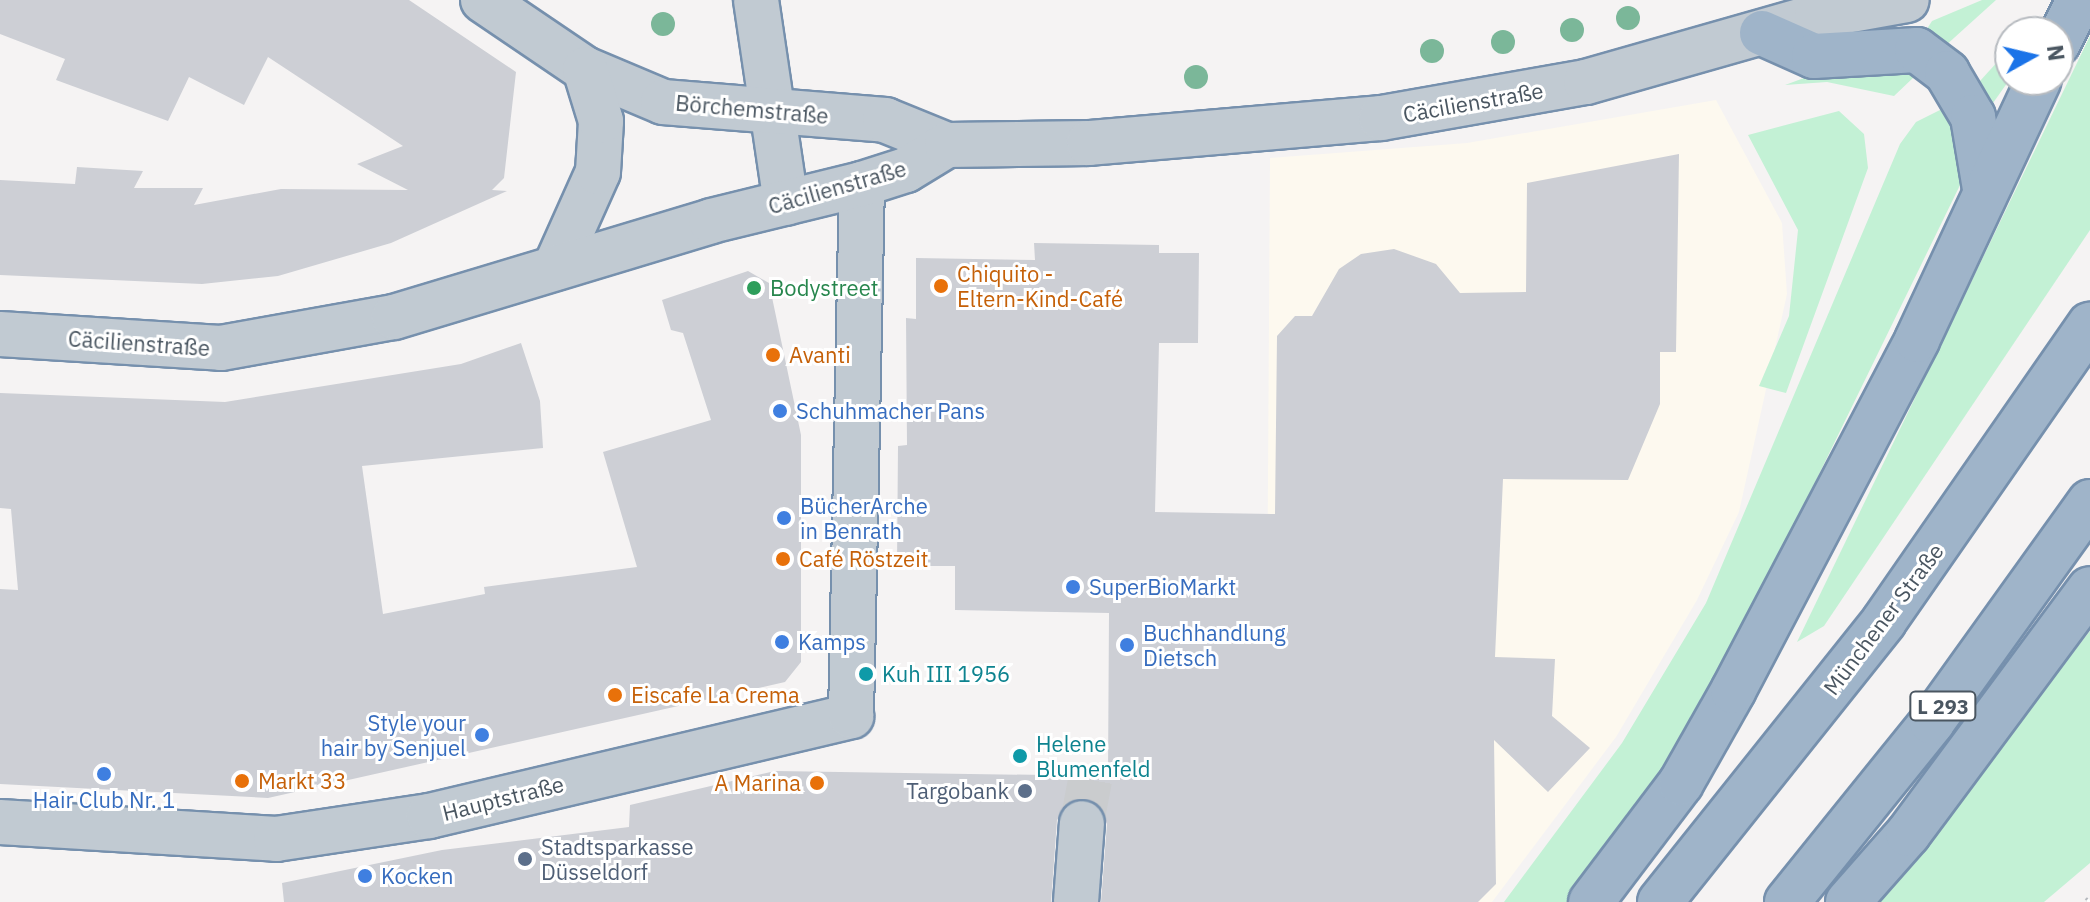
<!DOCTYPE html>
<meta charset="utf-8">
<style>
body{margin:0}
#map{position:relative;width:2090px;height:902px;overflow:hidden;background:#f5f3f3;font-family:"IBM Plex Sans",sans-serif}
div>[style]{position:absolute}
.commercial>*{inset:0;background:#fdf9ef}
.green>*{inset:0;background:#c3f1d5}
.building>*{inset:0;background:#cdcfd5}
.pedestrian-tunnel>*{height:44px;margin-top:-22px;transform-origin:0;background:repeating-linear-gradient(90deg,#caccce 0 44px,transparent 0 66px)}
.roads{filter:drop-shadow(2px 0 #7690ad) drop-shadow(-2px 0 #7690ad) drop-shadow(0 2px #7690ad) drop-shadow(0 -2px #7690ad)}
.pedestrian>*{height:44px;margin:-22px;padding:0 22px;transform-origin:22px;border-radius:22px;background:#c1cad2}
.minor>*{height:44px;margin:-22px;padding:0 22px;transform-origin:22px;border-radius:22px;background:#c1cad2}
.tertiary>*{height:44px;margin:-22px;padding:0 22px;transform-origin:22px;border-radius:22px;background:#c1cad2}
.trunk>*{height:44px;margin:-22px;padding:0 22px;transform-origin:22px;border-radius:22px;background:#9fb4c9}
.rail>*{height:9px;margin-top:-4.5px;transform-origin:0;background:repeating-linear-gradient(90deg,#fff 0 18px,#b5b8bd 0 36px);box-sizing:border-box;border-block:2px solid #b5b8bd}
.trees>*{width:24px;height:24px;margin:-12px;border-radius:50%;background:#7bb799}
.dots>*{width:22px;height:22px;translate:-50% -50%;box-sizing:border-box;border:4px solid #fff;border-radius:50%}
span{translate:-50% -50%;white-space:nowrap;text-align:center;line-height:1.15;-webkit-text-stroke:6px #fff;paint-order:stroke}
.shield-label span{padding:2px 6px;background:#fff;border:2px solid;border-radius:6px;-webkit-text-stroke-width:0}
.shield-label{font-size:20px;color:#4a5661;font-weight:700}
.street-label{font-size:22px;color:#4a5661}
.food-label{font-size:22px;color:#c56008}
.left{translate:0 -50%;text-align:left}
.right{translate:-100% -50%;text-align:right}
.leisure-label{font-size:22px;color:#27864d}
.shop-label{font-size:22px;color:#366cbe}
.culture-label{font-size:22px;color:#0d838f}
.service-label{font-size:22px;color:#4e5e75}
.north{position:absolute;left:1994px;top:16px;width:80px;height:80px;box-sizing:border-box;background:#fff;border:2px solid #b7bbc0;border-radius:50%;rotate:82deg;font-size:22px;font-weight:700;line-height:32px;text-align:center;color:#4a5661}
.north::after{content:'';display:block;margin:auto;width:28px;height:36px;background:#1a73e8;clip-path:polygon(50% 0,100% 100%,50% 72%,0 100%)}
</style>
<div id="map">
<div class="commercial">
<i style="clip-path:polygon(1716px 100px,1782px 223px,1787px 294px,1739px 512px,1697px 600px,1616px 737px,1492px 902px,1162px 902px,1266px 798px,1270px 158px,1467px 143px)"></i>
</div>
<div class="green">
<i style="clip-path:polygon(1982px 0,1996px 0,1944px 47px,1925px 32px,1932px 21px)"></i>
<i style="clip-path:polygon(2090px 36px,2090px 230px,1824px 626px,1797px 642px)"></i>
<i style="clip-path:polygon(2010px 48px,2010px 79px,1993px 103px,1980px 81px)"></i>
<i style="clip-path:polygon(1896px 68px,1914px 77px,1894px 96px,1827px 82px,1785px 85px,1823px 71px)"></i>
<i style="clip-path:polygon(1952px 104px,1963px 179px,1741px 634px,1680px 744px,1571px 902px,1504px 902px,1622px 743px,1706px 603px,1900px 144px,1916px 122px)"></i>
<i style="clip-path:polygon(1839px 111px,1864px 134px,1868px 168px,1786px 393px,1759px 386px,1789px 316px,1798px 230px,1748px 135px)"></i>
<i style="clip-path:polygon(2090px 631px,2090px 863px,2044px 902px,1877px 902px)"></i>
</div>
<div class="building">
<i style="clip-path:polygon(0 0,409px 0,516px 72px,504px 178px,492px 190px,507px 191px,391px 243px,278px 276px,202px 284px,0 275px,0 180px,75px 184px,77px 167px,143px 171px,134px 188px,203px 188px,194px 205px,281px 189px,408px 190px,357px 164px,403px 146px,268px 57px,244px 105px,189px 77px,168px 121px,56px 80px,65px 59px,0 34px)"></i>
<i style="clip-path:polygon(1679px 154px,1676px 352px,1660px 352px,1660px 404px,1628px 480px,1503px 479px,1495px 657px,1555px 659px,1552px 716px,1590px 748px,1548px 792px,1494px 740px,1496px 884px,1478px 902px,1101px 902px,1107px 824px,1097px 803px,1083px 798px,1071px 801px,1057px 820px,1051px 902px,284px 902px,282px 883px,442px 850px,629px 827px,630px 805px,775px 771px,1108px 776px,1109px 613px,955px 610px,955px 566px,897px 566px,898px 446px,907px 445px,906px 318px,916px 319px,916px 258px,1035px 260px,1034px 243px,1159px 245px,1159px 253px,1199px 253px,1198px 343px,1159px 343px,1155px 512px,1275px 514px,1277px 336px,1295px 316px,1312px 316px,1339px 269px,1361px 254px,1394px 249px,1436px 264px,1460px 293px,1526px 292px,1527px 183px)"></i>
<i style="clip-path:polygon(748px 271px,769px 283px,801px 435px,801px 662px,785px 682px,268px 798px,0 784px,0 589px,18px 590px,11px 509px,0 508px,0 393px,225px 402px,461px 364px,521px 343px,540px 401px,543px 448px,362px 466px,383px 614px,485px 594px,484px 587px,637px 567px,603px 452px,711px 420px,683px 333px,671px 330px,662px 300px)"></i>
</div>
<div class="pedestrian-tunnel">
<i style="left:1082px;top:823px;width:49px;rotate:-79.4deg"></i>
</div>
<div class="roads">
<div class="pedestrian">
<i style="left:0;top:822px;width:277px;rotate:3.5deg"></i>
<i style="left:276px;top:839px;width:155px;rotate:-8.5deg"></i>
<i style="left:429px;top:816px;width:434px;rotate:-13.3deg"></i>
<i style="left:851px;top:716px;width:532px;rotate:-88.82deg"></i>
<i style="left:1076px;top:902px;width:79px;rotate:-85.7deg"></i>
</div>
<div class="minor">
<i style="left:756px;top:0;width:205px;rotate:81.6deg"></i>
</div>
<div class="tertiary">
<i style="left:483px;top:0;width:123px;rotate:34.1deg"></i>
<i style="left:585px;top:69px;width:85px;rotate:22.9deg"></i>
<i style="left:663px;top:102px;width:223px;rotate:4.6deg"></i>
<i style="left:885px;top:120px;width:67px;rotate:22deg"></i>
<i style="left:555px;top:268px;width:105px;rotate:-65.9deg"></i>
<i style="left:598px;top:172px;width:51px;rotate:-86.6deg"></i>
<i style="left:601px;top:121px;width:54px;rotate:-107.1deg"></i>
<i style="left:0;top:334px;width:221px;rotate:3.6deg"></i>
<i style="left:221px;top:348px;width:176px;rotate:-10.2deg"></i>
<i style="left:394px;top:317px;width:331px;rotate:-16.8deg"></i>
<i style="left:711px;top:221px;width:155px;rotate:-13.8deg"></i>
<i style="left:862px;top:184px;width:46px;rotate:-17.7deg"></i>
<i style="left:906px;top:170px;width:48px;rotate:-31.4deg"></i>
<i style="left:947px;top:145px;width:142px;rotate:-0.8deg"></i>
<i style="left:1089px;top:143px;width:293px;rotate:-4.9deg"></i>
<i style="left:1381px;top:118px;width:208px;rotate:-10deg"></i>
<i style="left:1586px;top:82px;width:240px;rotate:-15.9deg"></i>
<i style="left:1817px;top:16px;width:91px;rotate:-10.1deg"></i>
</div>
<div class="trunk">
<i style="left:1762px;top:33px;width:57px;rotate:23.9deg"></i>
<i style="left:1814px;top:56px;width:103px;rotate:-3.3deg"></i>
<i style="left:1917px;top:50px;width:38px;rotate:37deg"></i>
<i style="left:1947px;top:73px;width:51px;rotate:59.4deg"></i>
<i style="left:1973px;top:117px;width:73px;rotate:80.5deg"></i>
<i style="left:2058px;top:43px;width:48px;rotate:-64deg"></i>
<i style="left:1591px;top:902px;width:149px;rotate:-52.9deg"></i>
<i style="left:1681px;top:783px;width:106px;rotate:-60.5deg"></i>
<i style="left:1733px;top:691px;width:396px;rotate:-62.3deg"></i>
<i style="left:1917px;top:340px;width:287px;rotate:-64.9deg"></i>
<i style="left:1660px;top:902px;width:359px;rotate:-51.4deg"></i>
<i style="left:1884px;top:621px;width:361px;rotate:-55.2deg"></i>
<i style="left:1787px;top:902px;width:231px;rotate:-51.1deg"></i>
<i style="left:1932px;top:722px;width:271px;rotate:-54.3deg"></i>
<i style="left:1848px;top:902px;width:91px;rotate:-48.6deg"></i>
<i style="left:1908px;top:834px;width:305px;rotate:-53.4deg"></i>
</div>
</div>
<div class="rail">
<i style="left:2088px;top:902px;width:3px;rotate:-45deg"></i>
</div>
<div class="trees">
<i style="left:1628px;top:18px"></i>
<i style="left:663px;top:24px"></i>
<i style="left:1572px;top:30px"></i>
<i style="left:1503px;top:42px"></i>
<i style="left:1432px;top:51px"></i>
<i style="left:1196px;top:77px"></i>
</div>
<div class="dots">
<i style="left:941px;top:286px;background:#e8710a"></i>
<i style="left:754px;top:288px;background:#2e9e5b"></i>
<i style="left:773px;top:355px;background:#e8710a"></i>
<i style="left:780px;top:411px;background:#3f7fe0"></i>
<i style="left:784px;top:518px;background:#3f7fe0"></i>
<i style="left:783px;top:559px;background:#e8710a"></i>
<i style="left:1073px;top:587px;background:#3f7fe0"></i>
<i style="left:782px;top:642px;background:#3f7fe0"></i>
<i style="left:1127px;top:645px;background:#3f7fe0"></i>
<i style="left:866px;top:674px;background:#0f9aa8"></i>
<i style="left:615px;top:695px;background:#e8710a"></i>
<i style="left:482px;top:735px;background:#3f7fe0"></i>
<i style="left:1020px;top:756px;background:#0f9aa8"></i>
<i style="left:104px;top:774px;background:#3f7fe0"></i>
<i style="left:242px;top:781px;background:#e8710a"></i>
<i style="left:817px;top:783px;background:#e8710a"></i>
<i style="left:1025px;top:791px;background:#5c6f8a"></i>
<i style="left:525px;top:859px;background:#5c6f8a"></i>
<i style="left:365px;top:876px;background:#3f7fe0"></i>
</div>
<div class="shield-label">
<span style="left:1943px;top:706px">L 293</span>
</div>
<div class="street-label">
<span style="left:1473px;top:102px;rotate:-10deg">Cäcilienstraße</span>
<span style="left:752px;top:109px;rotate:5deg">Börchemstraße</span>
<span style="left:837px;top:187px;rotate:-16deg">Cäcilienstraße</span>
<span style="left:139px;top:343px;rotate:4deg">Cäcilienstraße</span>
<span style="left:1883px;top:619px;rotate:-53deg">Münchener Straße</span>
<span style="left:503px;top:798px;rotate:-14deg">Hauptstraße</span>
</div>
<div class="food-label">
<span class="left" style="left:957px;top:286px">Chiquito -<br>Eltern-Kind-Café</span>
<span class="left" style="left:789px;top:355px">Avanti</span>
<span class="left" style="left:799px;top:559px">Café Röstzeit</span>
<span class="left" style="left:631px;top:695px">Eiscafe La Crema</span>
<span class="left" style="left:258px;top:781px">Markt 33</span>
<span class="right" style="left:801px;top:783px">A Marina</span>
</div>
<div class="leisure-label">
<span class="left" style="left:770px;top:288px">Bodystreet</span>
</div>
<div class="shop-label">
<span class="left" style="left:796px;top:411px">Schuhmacher Pans</span>
<span class="left" style="left:800px;top:518px">BücherArche<br>in Benrath</span>
<span class="left" style="left:1089px;top:587px">SuperBioMarkt</span>
<span class="left" style="left:1143px;top:645px">Buchhandlung<br>Dietsch</span>
<span class="left" style="left:798px;top:642px">Kamps</span>
<span class="right" style="left:466px;top:735px">Style your<br>hair by Senjuel</span>
<span style="left:104px;top:800px">Hair Club Nr. 1</span>
<span class="left" style="left:381px;top:876px">Kocken</span>
</div>
<div class="culture-label">
<span class="left" style="left:882px;top:674px">Kuh III 1956</span>
<span class="left" style="left:1036px;top:756px">Helene<br>Blumenfeld</span>
</div>
<div class="service-label">
<span class="right" style="left:1009px;top:791px">Targobank</span>
<span class="left" style="left:541px;top:859px">Stadtsparkasse<br>Düsseldorf</span>
</div>
<div class="north">N</div>
</div>
